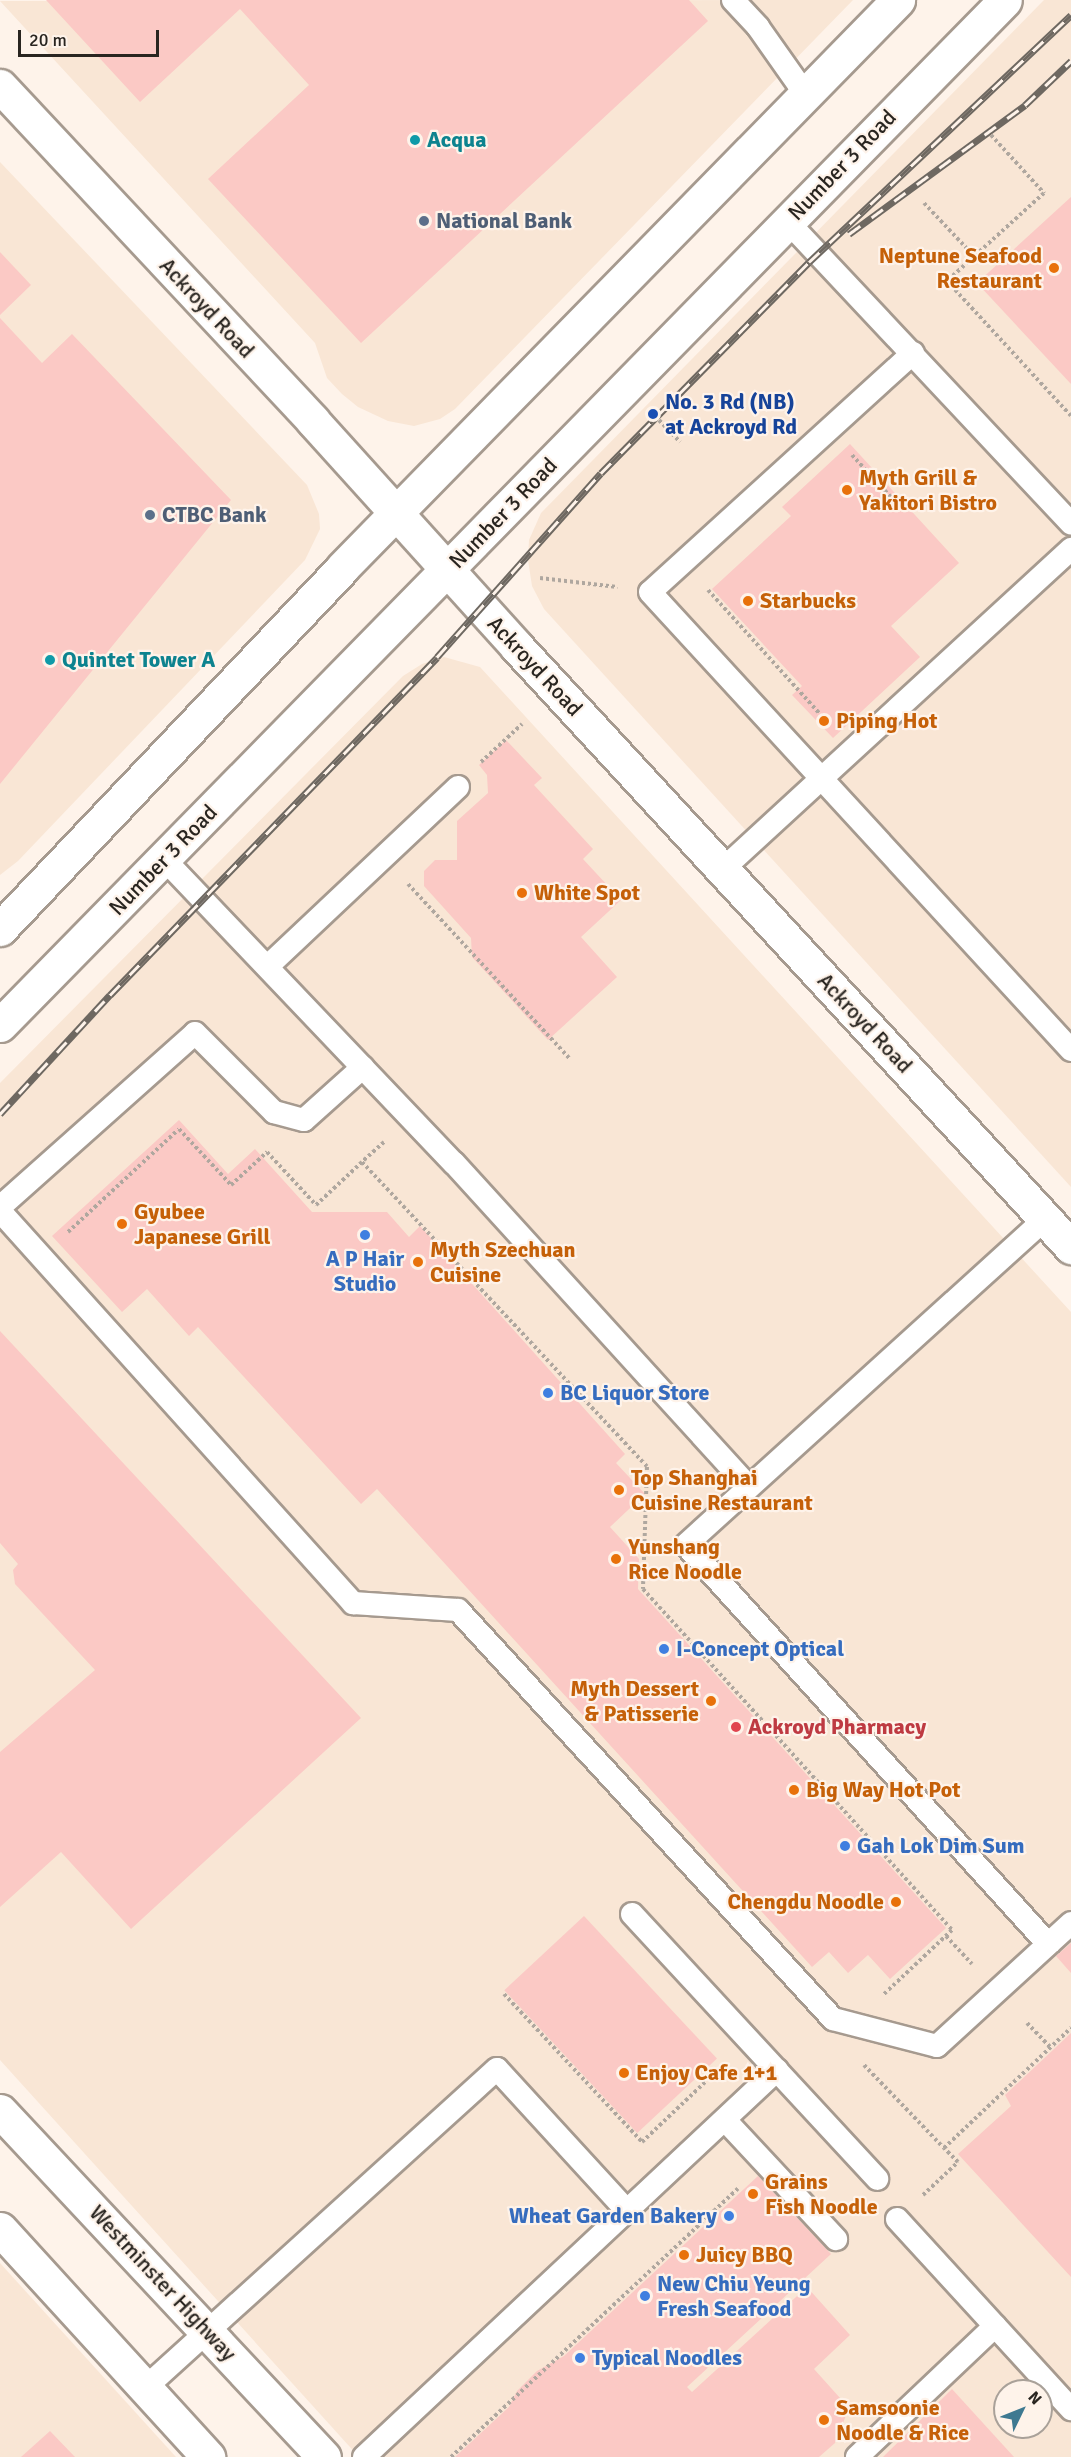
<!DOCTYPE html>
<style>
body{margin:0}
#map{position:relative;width:1071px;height:2457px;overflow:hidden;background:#fef3ea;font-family:Signika,sans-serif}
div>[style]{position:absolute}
.built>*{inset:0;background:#f9e6d5}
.building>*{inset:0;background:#fbc9c5;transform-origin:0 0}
.path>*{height:4px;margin-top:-2px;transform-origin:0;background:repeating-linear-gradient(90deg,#afa79f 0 3px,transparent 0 6px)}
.roads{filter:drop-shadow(2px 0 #a69a8f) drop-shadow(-2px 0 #a69a8f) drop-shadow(0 2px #a69a8f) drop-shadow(0 -2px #a69a8f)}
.lane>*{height:22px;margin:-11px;padding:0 11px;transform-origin:11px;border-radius:11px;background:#fff}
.street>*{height:33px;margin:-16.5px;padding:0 16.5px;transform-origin:16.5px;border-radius:16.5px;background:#fff}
.secondary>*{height:33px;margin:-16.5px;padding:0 16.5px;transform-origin:16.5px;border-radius:16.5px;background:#fff}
.rail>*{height:7px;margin-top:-3.5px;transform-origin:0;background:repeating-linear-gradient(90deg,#fef3ea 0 14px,#6e6861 0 28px);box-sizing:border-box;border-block:2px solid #6e6861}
.dots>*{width:16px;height:16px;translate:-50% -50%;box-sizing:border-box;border:3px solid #fef3ea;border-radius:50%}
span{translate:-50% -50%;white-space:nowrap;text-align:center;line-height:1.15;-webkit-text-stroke:4.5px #fef3ea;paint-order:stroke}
.culture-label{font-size:22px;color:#0d838f;font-weight:700}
.left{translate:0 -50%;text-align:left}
.street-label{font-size:22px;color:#292520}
.service-label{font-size:22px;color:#4e5e75;font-weight:700}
.food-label{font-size:22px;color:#c56008;font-weight:700}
.right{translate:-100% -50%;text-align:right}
.transit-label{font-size:22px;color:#164399;font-weight:700}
.shop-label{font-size:22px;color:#366cbe;font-weight:700}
.health-label{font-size:22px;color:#be3a42;font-weight:700}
.north{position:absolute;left:993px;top:2379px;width:60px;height:60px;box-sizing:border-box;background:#fef3ea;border:2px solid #a9a199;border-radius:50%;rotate:47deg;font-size:16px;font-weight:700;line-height:24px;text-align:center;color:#292520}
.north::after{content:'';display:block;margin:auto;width:21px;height:27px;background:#3e7991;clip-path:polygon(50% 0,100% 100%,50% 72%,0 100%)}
.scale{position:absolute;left:18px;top:30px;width:141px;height:27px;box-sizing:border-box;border:3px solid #292520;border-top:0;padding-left:8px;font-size:18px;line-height:21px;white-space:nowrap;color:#292520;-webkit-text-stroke:4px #fef3ea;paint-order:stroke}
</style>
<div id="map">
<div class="built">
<i style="clip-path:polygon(853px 0,455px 409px,440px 419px,414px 426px,388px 421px,358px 407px,342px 394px,327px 378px,315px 343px,0 1px)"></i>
<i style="clip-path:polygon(1044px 0,1071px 0,1071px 1187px,544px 609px,532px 586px,528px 560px,529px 540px,541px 513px)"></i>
<i style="clip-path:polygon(0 162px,307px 485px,319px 514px,320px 529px,305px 560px,18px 861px,0 875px)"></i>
<i style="clip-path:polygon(evenodd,444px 657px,480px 667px,1071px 1312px,1071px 2457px,359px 2457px,0 2060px,0 1083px,403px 676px,422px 664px,444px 657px,1005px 2391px,1041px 2391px,1041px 2427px,1005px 2427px,1005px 2391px)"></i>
<i style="clip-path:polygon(0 2263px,176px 2457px,0 2457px)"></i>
</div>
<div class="building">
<i style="clip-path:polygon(46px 0,689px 0,708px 21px,361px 343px,208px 179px,309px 85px,240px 9px,140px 102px)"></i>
<i style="clip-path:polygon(1071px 197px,1071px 384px,977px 283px)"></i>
<i style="clip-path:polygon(0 252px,31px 285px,0 315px)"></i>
<i style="clip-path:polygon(0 318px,42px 363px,72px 334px,231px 500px,0 784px)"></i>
<i style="clip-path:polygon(850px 444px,959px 563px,891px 626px,920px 657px,833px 738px,792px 695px,802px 686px,712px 589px,791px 516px,782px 507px)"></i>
<i style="clip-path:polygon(506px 740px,542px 778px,534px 785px,593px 849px,583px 859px,621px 900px,581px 937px,617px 977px,548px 1040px,472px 957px,471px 938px,424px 886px,424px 871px,435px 860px,457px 860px,457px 821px,488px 793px,487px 775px,479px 765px)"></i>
<i style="clip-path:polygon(179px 1120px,228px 1174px,255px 1149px,312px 1212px,387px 1212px,409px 1237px,420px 1226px,625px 1454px,616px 1463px,645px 1494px,610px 1527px,639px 1559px,638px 1589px,946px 1928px,890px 1979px,868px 1955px,848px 1973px,829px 1952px,812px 1967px,377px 1489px,361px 1504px,198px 1327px,189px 1336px,147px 1289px,122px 1312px,52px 1236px)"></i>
<i style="clip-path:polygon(0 1331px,361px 1718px,131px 1929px,61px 1852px,0 1907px,0 1752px,95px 1670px,15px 1584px,13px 1570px,18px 1564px,0 1543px)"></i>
<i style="left:584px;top:1916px;width:195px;height:109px;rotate:47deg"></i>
<i style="clip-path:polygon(1071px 1943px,1071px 1973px,1056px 1956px)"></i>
<i style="clip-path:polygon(1071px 2033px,1071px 2277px,958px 2154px,1011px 2106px,1005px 2095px)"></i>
<i style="clip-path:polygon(758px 2176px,831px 2254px,687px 2387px,692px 2392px,807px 2287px,850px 2335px,814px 2369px,849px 2408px,835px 2443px,819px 2457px,455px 2457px,509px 2407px,517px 2391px,537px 2371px,564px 2356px)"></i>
<i style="clip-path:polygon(952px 2389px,1014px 2457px,883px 2457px)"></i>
<i style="clip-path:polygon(50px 2431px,75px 2457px,21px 2457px)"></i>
</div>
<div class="path">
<i style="left:991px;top:135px;width:79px;rotate:47.6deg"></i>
<i style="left:1044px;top:193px;width:131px;rotate:137.8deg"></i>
<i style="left:947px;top:281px;width:183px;rotate:47.4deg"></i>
<i style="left:924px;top:203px;width:73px;rotate:46.7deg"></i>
<i style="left:655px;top:416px;width:36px;rotate:46deg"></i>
<i style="left:852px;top:455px;width:71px;rotate:47.3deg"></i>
<i style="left:540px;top:578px;width:78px;rotate:6.7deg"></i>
<i style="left:708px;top:590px;width:181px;rotate:47.9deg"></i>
<i style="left:481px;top:762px;width:56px;rotate:-42.8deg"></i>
<i style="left:408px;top:884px;width:237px;rotate:47.2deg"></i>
<i style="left:384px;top:1142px;width:30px;rotate:138deg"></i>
<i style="left:362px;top:1162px;width:417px;rotate:46.9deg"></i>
<i style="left:647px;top:1467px;width:122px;rotate:91.9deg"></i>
<i style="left:643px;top:1589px;width:460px;rotate:47.8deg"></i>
<i style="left:952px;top:1930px;width:95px;rotate:136.7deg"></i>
<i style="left:68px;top:1232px;width:151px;rotate:-42.9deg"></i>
<i style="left:179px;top:1129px;width:76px;rotate:47.1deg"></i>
<i style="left:231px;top:1185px;width:49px;rotate:-42.5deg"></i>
<i style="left:267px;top:1152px;width:72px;rotate:47.2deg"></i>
<i style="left:316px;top:1205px;width:63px;rotate:-43.1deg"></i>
<i style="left:946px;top:1936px;width:38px;rotate:47deg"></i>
<i style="left:504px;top:1994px;width:202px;rotate:47deg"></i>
<i style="left:642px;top:2142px;width:112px;rotate:-43.5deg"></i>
<i style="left:1027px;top:2023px;width:33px;rotate:46deg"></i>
<i style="left:864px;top:2065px;width:115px;rotate:46.1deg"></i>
<i style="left:923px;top:2195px;width:48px;rotate:-43.3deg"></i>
<i style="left:958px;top:2162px;width:20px;rotate:-135deg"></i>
<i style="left:944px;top:2148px;width:175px;rotate:-43.4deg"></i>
<i style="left:451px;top:2457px;width:393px;rotate:-43.1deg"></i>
</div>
<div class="roads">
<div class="lane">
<i style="left:733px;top:0;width:37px;rotate:47deg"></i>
<i style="left:758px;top:27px;width:83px;rotate:54.8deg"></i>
<i style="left:787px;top:221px;width:415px;rotate:46.8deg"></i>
<i style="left:913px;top:353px;width:355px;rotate:137.7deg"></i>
<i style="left:650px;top:592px;width:622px;rotate:47.41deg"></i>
<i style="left:164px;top:859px;width:420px;rotate:46.4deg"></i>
<i style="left:454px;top:1163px;width:438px;rotate:47.7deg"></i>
<i style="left:723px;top:869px;width:473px;rotate:-42.6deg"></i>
<i style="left:268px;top:966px;width:261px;rotate:-43.3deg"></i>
<i style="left:0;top:1207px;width:261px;rotate:-41.7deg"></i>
<i style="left:195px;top:1033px;width:112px;rotate:45deg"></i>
<i style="left:274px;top:1112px;width:31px;rotate:15deg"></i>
<i style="left:304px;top:1120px;width:79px;rotate:-41.9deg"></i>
<i style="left:0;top:1211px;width:528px;rotate:48deg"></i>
<i style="left:353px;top:1603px;width:105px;rotate:3.8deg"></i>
<i style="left:458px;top:1610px;width:555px;rotate:47.48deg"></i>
<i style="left:833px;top:2019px;width:107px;rotate:14.6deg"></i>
<i style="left:937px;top:2046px;width:182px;rotate:-42.5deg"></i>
<i style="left:1045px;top:1219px;width:485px;rotate:137.8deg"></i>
<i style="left:686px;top:1545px;width:539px;rotate:47.78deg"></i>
<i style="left:632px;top:1914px;width:361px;rotate:47.2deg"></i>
<i style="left:725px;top:2120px;width:163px;rotate:47deg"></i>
<i style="left:897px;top:2219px;width:145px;rotate:47.5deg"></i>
<i style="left:145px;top:2388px;width:475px;rotate:-42.2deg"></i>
<i style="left:497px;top:2069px;width:193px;rotate:47.5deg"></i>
<i style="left:364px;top:2457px;width:566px;rotate:-43.14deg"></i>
<i style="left:857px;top:2457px;width:190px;rotate:-43.5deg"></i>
<i style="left:995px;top:2326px;width:113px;rotate:47.5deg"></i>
</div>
<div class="street">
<i style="left:0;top:86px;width:458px;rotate:46.9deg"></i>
<i style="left:313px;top:421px;width:304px;rotate:47.9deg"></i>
<i style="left:517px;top:647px;width:817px;rotate:47.28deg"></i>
</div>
<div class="secondary">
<i style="left:0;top:929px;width:497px;rotate:-46.5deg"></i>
<i style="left:342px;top:568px;width:795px;rotate:-45.61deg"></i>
<i style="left:0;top:1025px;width:1435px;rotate:-45.56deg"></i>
<i style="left:0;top:2111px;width:474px;rotate:46.9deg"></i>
<i style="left:0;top:2229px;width:309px;rotate:47.6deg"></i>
</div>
</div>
<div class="rail">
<i style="left:849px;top:234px;width:218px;rotate:-36.2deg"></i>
<i style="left:1025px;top:105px;width:64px;rotate:-43.7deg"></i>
<i style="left:0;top:1114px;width:162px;rotate:-47.3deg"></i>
<i style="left:110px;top:995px;width:470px;rotate:-45.9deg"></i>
<i style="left:437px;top:657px;width:246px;rotate:-48.3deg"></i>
<i style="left:601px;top:473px;width:296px;rotate:-45.4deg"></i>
<i style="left:809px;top:262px;width:360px;rotate:-43.3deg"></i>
</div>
<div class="dots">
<i style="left:415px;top:140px;background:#0f9aa8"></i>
<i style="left:424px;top:221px;background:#5c6f8a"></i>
<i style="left:1054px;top:268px;background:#e8710a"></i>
<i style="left:653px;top:414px;background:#1a4fb4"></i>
<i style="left:847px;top:490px;background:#e8710a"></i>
<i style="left:150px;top:515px;background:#5c6f8a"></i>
<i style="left:748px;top:601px;background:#e8710a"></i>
<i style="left:50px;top:660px;background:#0f9aa8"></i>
<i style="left:824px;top:721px;background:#e8710a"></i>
<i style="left:522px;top:893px;background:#e8710a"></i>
<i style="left:122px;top:1224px;background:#e8710a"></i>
<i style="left:365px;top:1235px;background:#3f7fe0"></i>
<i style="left:418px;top:1262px;background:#e8710a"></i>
<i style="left:548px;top:1393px;background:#3f7fe0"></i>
<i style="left:619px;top:1490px;background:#e8710a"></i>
<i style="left:616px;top:1559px;background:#e8710a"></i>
<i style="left:664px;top:1649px;background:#3f7fe0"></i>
<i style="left:711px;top:1701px;background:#e8710a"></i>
<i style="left:736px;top:1727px;background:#e0444e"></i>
<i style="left:794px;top:1790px;background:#e8710a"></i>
<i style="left:845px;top:1846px;background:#3f7fe0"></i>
<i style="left:896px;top:1902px;background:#e8710a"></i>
<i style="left:624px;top:2073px;background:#e8710a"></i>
<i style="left:753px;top:2194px;background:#e8710a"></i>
<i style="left:729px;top:2216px;background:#3f7fe0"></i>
<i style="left:684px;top:2255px;background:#e8710a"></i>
<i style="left:645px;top:2296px;background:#3f7fe0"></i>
<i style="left:580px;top:2358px;background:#3f7fe0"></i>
<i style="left:824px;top:2420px;background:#e8710a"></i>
</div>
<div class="culture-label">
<span class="left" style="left:427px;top:140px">Acqua</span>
<span class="left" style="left:62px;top:660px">Quintet Tower A</span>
</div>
<div class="street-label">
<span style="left:842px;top:165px;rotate:-46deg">Number 3 Road</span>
<span style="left:207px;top:308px;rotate:47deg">Ackroyd Road</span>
<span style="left:503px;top:513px;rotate:-46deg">Number 3 Road</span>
<span style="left:535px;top:666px;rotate:47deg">Ackroyd Road</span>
<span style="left:163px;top:860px;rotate:-46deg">Number 3 Road</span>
<span style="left:865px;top:1023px;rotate:47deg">Ackroyd Road</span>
<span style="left:163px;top:2283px;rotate:47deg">Westminster Highway</span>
</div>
<div class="service-label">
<span class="left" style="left:436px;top:221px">National Bank</span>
<span class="left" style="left:162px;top:515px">CTBC Bank</span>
</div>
<div class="food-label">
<span class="right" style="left:1042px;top:268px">Neptune Seafood<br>Restaurant</span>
<span class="left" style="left:859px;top:490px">Myth Grill &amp;<br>Yakitori Bistro</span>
<span class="left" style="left:760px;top:601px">Starbucks</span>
<span class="left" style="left:836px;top:721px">Piping Hot</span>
<span class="left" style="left:534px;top:893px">White Spot</span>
<span class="left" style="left:134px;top:1224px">Gyubee<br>Japanese Grill</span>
<span class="left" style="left:430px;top:1262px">Myth Szechuan<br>Cuisine</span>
<span class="left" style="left:631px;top:1490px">Top Shanghai<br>Cuisine Restaurant</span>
<span class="left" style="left:628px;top:1559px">Yunshang<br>Rice Noodle</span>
<span class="right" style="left:699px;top:1701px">Myth Dessert<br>&amp; Patisserie</span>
<span class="left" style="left:806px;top:1790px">Big Way Hot Pot</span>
<span class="right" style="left:884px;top:1902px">Chengdu Noodle</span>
<span class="left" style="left:636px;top:2073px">Enjoy Cafe 1+1</span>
<span class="left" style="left:765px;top:2194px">Grains<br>Fish Noodle</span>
<span class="left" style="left:696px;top:2255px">Juicy BBQ</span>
<span class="left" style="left:836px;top:2420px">Samsoonie<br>Noodle &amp; Rice</span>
</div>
<div class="transit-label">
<span class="left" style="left:665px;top:414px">No. 3 Rd (NB)<br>at Ackroyd Rd</span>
</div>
<div class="shop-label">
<span style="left:365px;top:1271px">A P Hair<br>Studio</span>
<span class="left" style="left:560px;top:1393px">BC Liquor Store</span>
<span class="left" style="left:676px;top:1649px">I-Concept Optical</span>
<span class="left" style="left:857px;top:1846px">Gah Lok Dim Sum</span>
<span class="right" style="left:717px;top:2216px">Wheat Garden Bakery</span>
<span class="left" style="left:657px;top:2296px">New Chiu Yeung<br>Fresh Seafood</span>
<span class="left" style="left:592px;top:2358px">Typical Noodles</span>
</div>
<div class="health-label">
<span class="left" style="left:748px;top:1727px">Ackroyd Pharmacy</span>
</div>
<div class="north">N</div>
<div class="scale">20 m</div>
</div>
